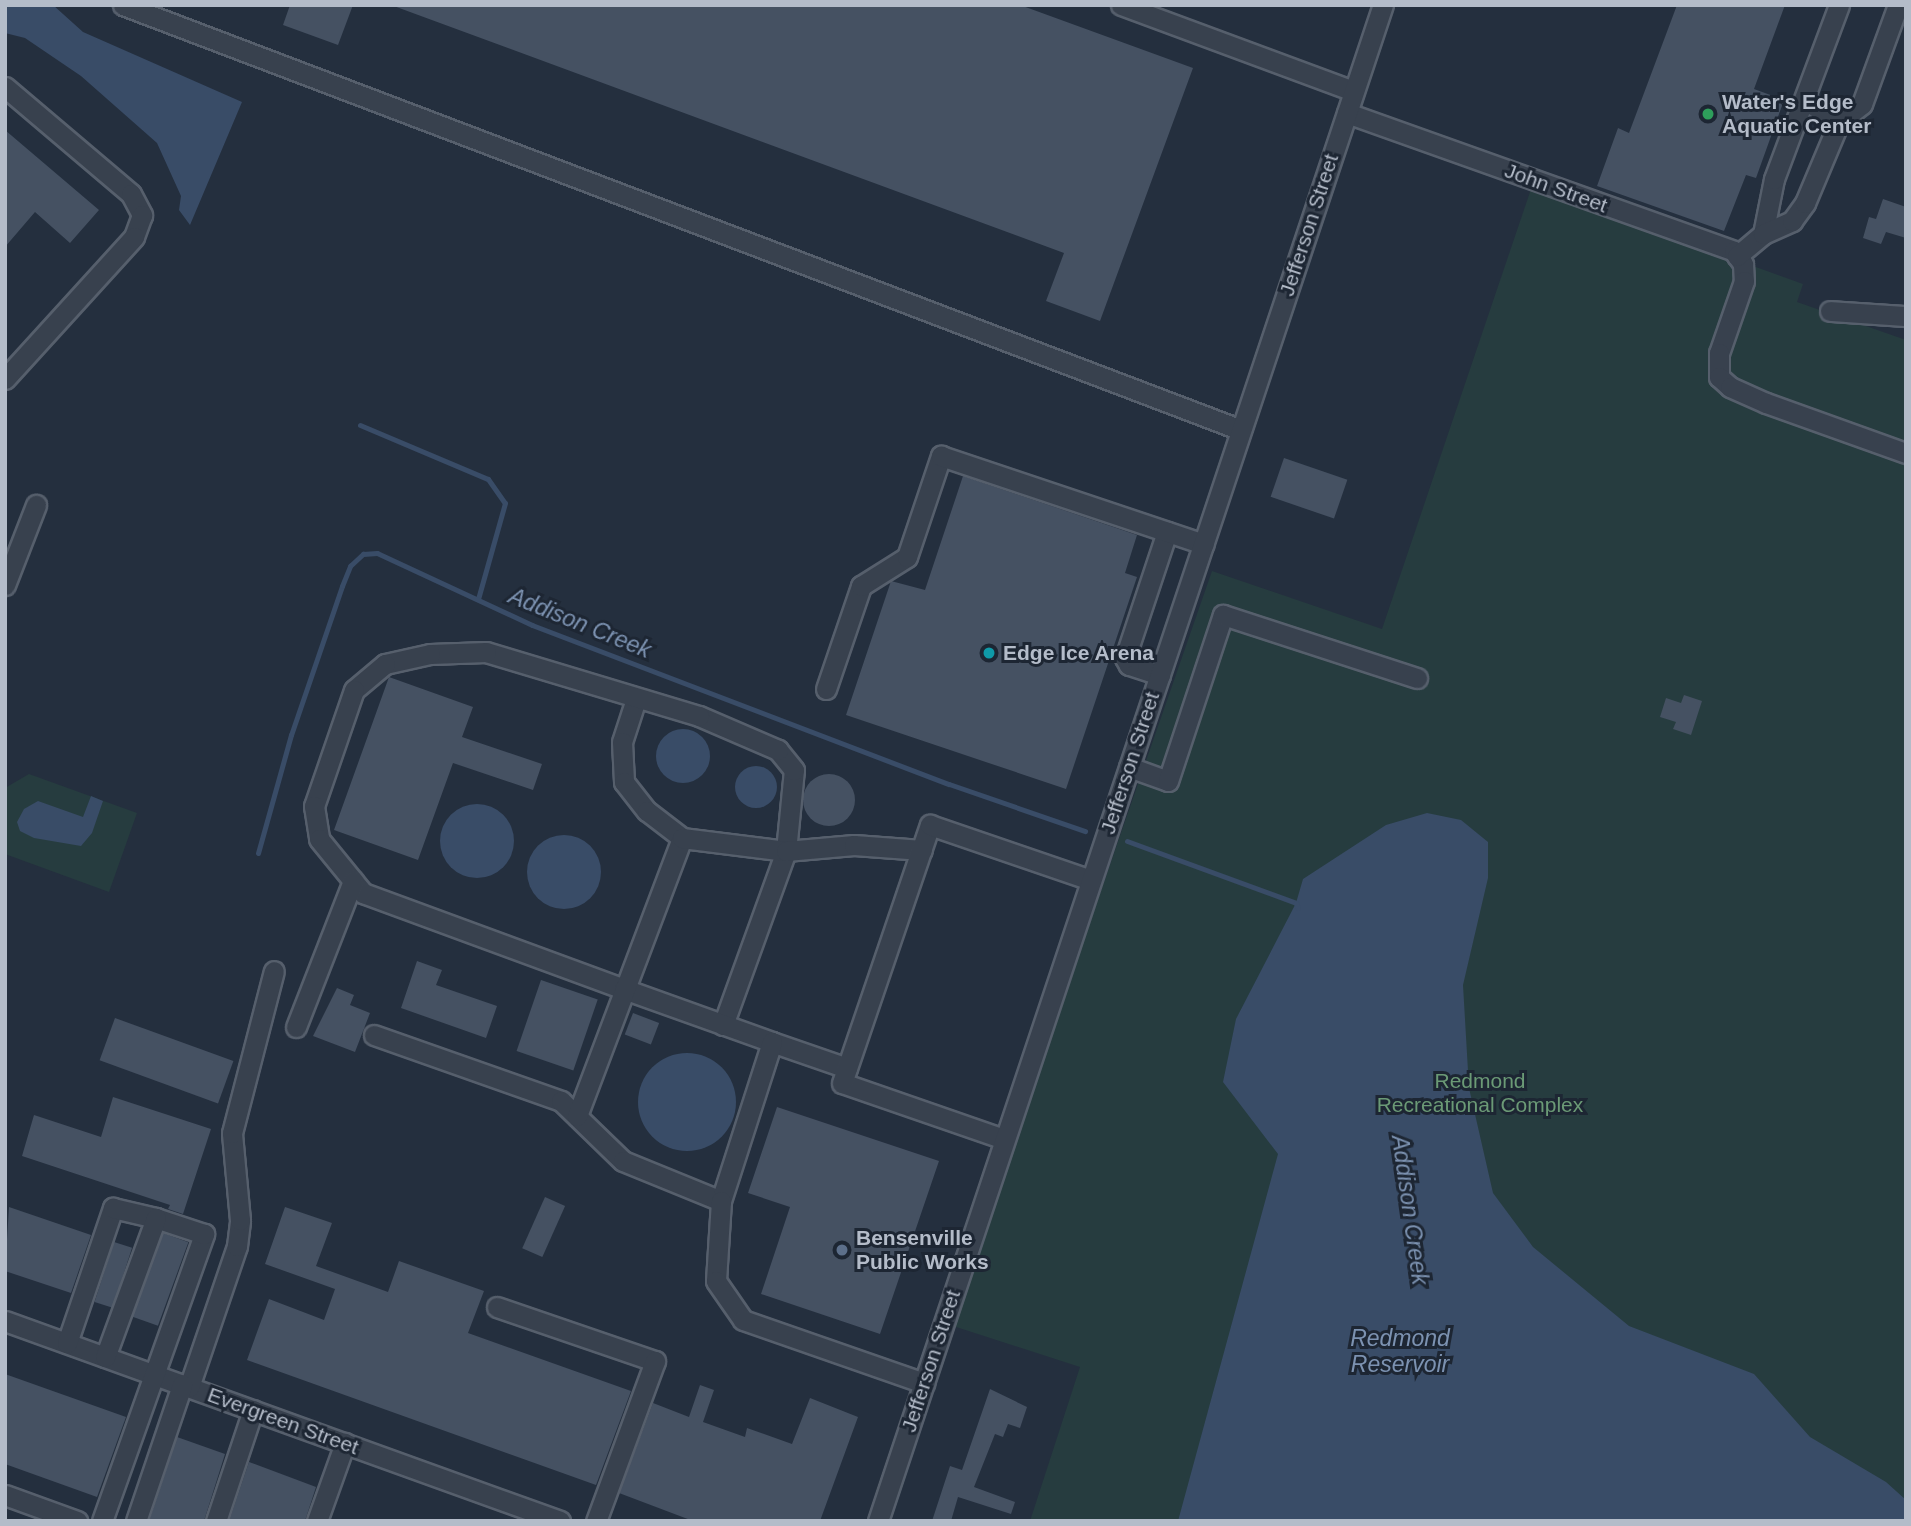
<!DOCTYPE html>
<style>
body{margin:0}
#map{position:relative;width:1911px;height:1526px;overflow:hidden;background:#242f3e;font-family:Helvetica,sans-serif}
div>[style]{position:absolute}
.green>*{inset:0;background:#263c3f}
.water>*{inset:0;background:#394c67}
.round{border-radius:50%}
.stream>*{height:5px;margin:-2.5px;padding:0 2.5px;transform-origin:2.5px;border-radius:2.5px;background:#394c67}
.building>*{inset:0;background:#455162;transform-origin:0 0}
.roads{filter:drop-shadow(2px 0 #565f6c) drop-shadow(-2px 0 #565f6c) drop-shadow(0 2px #565f6c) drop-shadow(0 -2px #565f6c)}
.minor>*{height:19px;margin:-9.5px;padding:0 9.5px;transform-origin:9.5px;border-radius:9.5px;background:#38414e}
.dots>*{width:19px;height:19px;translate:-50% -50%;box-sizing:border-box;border:4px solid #1d2633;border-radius:50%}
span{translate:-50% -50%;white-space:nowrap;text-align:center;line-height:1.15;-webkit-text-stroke:6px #1d2633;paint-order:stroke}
.poi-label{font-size:21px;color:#b4bcc9;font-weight:700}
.left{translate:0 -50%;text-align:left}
.street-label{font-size:21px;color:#b4bcc9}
.park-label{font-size:21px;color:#6b9a76}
.water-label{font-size:23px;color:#7c92b1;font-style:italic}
.frame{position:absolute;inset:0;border:7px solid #b4bcc9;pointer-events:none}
</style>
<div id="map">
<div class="green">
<i style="clip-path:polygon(1532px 186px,1803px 284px,1797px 302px,1906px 340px,1906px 1521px,1030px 1521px,1080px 1367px,950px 1325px,1212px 571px,1382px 629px)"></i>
<i style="clip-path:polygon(29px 774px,137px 813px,109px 892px,5px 854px,5px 788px)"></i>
</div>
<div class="water">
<i style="clip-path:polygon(5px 5px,53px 5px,83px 32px,242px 102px,190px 225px,179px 210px,181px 196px,157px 143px,81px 76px,25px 38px,5px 33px)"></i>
<i class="round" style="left:656px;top:729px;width:54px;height:54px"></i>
<i class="round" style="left:735px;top:766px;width:42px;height:42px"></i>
<i style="clip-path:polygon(91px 796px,103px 801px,92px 833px,81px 846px,34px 838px,20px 831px,17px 822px,24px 809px,38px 801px,83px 817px)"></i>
<i class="round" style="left:440px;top:804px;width:74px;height:74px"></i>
<i style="clip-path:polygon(1427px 813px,1461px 820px,1488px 842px,1488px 878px,1463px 985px,1469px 1088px,1493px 1193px,1533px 1247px,1629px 1326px,1754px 1374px,1810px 1437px,1886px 1482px,1906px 1500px,1906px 1521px,1178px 1521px,1278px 1154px,1223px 1082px,1236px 1019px,1296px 903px,1303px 879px,1386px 825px)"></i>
<i class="round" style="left:527px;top:835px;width:74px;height:74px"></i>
<i class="round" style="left:638px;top:1053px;width:98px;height:98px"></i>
</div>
<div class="stream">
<i style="left:360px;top:425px;width:139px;rotate:22.9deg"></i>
<i style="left:488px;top:479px;width:29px;rotate:55deg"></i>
<i style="left:505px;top:503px;width:100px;rotate:105.7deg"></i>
<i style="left:1127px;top:841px;width:180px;rotate:20.1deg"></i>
<i style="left:1296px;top:903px;width:5px;rotate:68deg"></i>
<i style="left:258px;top:853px;width:123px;rotate:-74.4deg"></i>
<i style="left:291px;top:735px;width:157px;rotate:-71.1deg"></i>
<i style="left:342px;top:586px;width:22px;rotate:-68deg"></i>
<i style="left:350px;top:566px;width:18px;rotate:-43deg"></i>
<i style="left:363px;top:554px;width:14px;rotate:-4deg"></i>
<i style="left:377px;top:553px;width:171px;rotate:24.9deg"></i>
<i style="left:532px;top:625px;width:446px;rotate:20.9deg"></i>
<i style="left:949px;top:784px;width:144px;rotate:19.1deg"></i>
</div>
<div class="building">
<i style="clip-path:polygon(290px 5px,353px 5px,338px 45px,283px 25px)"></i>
<i style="clip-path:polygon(391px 5px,1020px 5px,1193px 68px,1100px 321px,1046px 301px,1064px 253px)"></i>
<i style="clip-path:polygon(1677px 5px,1785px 5px,1754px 89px,1784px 100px,1756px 178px,1746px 175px,1724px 231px,1597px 186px,1618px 128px,1629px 133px)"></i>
<i style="clip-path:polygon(5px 130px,99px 210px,70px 243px,35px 212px,5px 247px)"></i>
<i style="clip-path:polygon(1883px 199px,1906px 207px,1906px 238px,1886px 232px,1881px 244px,1863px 238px,1869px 217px,1876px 219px)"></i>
<i style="left:1284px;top:458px;width:67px;height:41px;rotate:19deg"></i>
<i style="clip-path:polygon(963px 476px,1137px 535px,1125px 573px,1137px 577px,1066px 789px,846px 715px,891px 581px,925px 590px)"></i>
<i style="clip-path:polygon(389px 677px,473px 707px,462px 737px,542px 764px,533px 790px,453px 763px,418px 860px,334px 830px)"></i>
<i style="clip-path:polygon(1684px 695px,1702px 701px,1691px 735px,1673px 729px,1676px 722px,1660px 717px,1666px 698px,1681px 703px)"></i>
<i class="round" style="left:803px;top:774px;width:52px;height:52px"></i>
<i style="clip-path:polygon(417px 961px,442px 970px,436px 985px,497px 1006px,486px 1038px,401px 1008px)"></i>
<i style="left:541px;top:980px;width:60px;height:75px;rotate:19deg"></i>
<i style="clip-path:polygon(337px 988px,354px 995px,350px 1005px,370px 1013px,355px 1052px,313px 1036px)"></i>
<i style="left:633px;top:1013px;width:28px;height:23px;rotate:21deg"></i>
<i style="left:115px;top:1018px;width:126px;height:45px;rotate:20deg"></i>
<i style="clip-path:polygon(113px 1097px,211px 1129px,183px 1214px,168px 1209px,170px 1205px,22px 1156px,34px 1115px,101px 1137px)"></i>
<i style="clip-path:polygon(777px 1107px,939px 1161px,880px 1334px,761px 1294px,790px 1207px,748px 1193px)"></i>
<i style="left:545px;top:1197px;width:22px;height:56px;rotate:24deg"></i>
<i style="clip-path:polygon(9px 1207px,91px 1235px,71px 1293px,5px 1271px)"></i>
<i style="clip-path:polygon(285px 1207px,332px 1223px,316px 1266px,388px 1292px,399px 1261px,484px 1291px,468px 1333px,631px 1391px,596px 1485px,247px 1360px,269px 1299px,324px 1320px,335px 1289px,265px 1264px)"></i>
<i style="left:163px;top:1233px;width:27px;height:89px;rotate:20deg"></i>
<i style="left:114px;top:1242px;width:19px;height:63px;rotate:18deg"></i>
<i style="clip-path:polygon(5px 1374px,126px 1417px,97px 1497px,5px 1464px)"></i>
<i style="clip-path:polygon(700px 1385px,714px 1390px,703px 1422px,745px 1437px,747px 1428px,792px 1444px,810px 1398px,858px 1417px,820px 1521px,693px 1521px,619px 1493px,653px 1403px,689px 1417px)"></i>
<i style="clip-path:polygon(990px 1389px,1027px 1407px,1020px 1428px,1008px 1424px,1003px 1437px,995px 1434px,974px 1487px,1015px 1502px,1011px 1514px,958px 1497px,951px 1521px,932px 1521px,950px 1466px,962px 1470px)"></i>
<i style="clip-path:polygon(177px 1437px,225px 1454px,204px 1521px,149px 1521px)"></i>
<i style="clip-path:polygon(249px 1462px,316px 1487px,305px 1521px,229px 1521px)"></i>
</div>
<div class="roads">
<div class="minor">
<i style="left:123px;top:5px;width:1196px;rotate:20.81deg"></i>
<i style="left:1121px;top:5px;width:248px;rotate:20.3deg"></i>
<i style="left:5px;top:87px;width:165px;rotate:40.3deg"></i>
<i style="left:131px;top:194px;width:24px;rotate:62deg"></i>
<i style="left:142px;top:215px;width:23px;rotate:110deg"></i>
<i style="left:134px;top:237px;width:192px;rotate:132.3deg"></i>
<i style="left:1805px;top:100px;width:40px;rotate:32.9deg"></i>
<i style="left:1347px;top:113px;width:411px;rotate:19.6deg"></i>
<i style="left:1734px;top:251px;width:16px;rotate:55deg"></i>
<i style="left:1743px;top:264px;width:17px;rotate:87deg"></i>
<i style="left:1744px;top:281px;width:76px;rotate:109.1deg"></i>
<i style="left:1719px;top:353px;width:24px;rotate:90deg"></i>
<i style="left:1719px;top:377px;width:15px;rotate:42deg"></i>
<i style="left:1730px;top:387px;width:39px;rotate:24deg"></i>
<i style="left:1766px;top:403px;width:149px;rotate:19.7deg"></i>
<i style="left:1763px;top:234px;width:56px;rotate:-78.7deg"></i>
<i style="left:1774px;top:179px;width:186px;rotate:-69.5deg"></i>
<i style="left:1737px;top:256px;width:34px;rotate:-40deg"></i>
<i style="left:1763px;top:234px;width:32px;rotate:-24deg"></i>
<i style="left:1792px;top:221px;width:22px;rotate:-54deg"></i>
<i style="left:1805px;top:203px;width:88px;rotate:-67.2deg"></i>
<i style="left:1839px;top:122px;width:29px;rotate:-38deg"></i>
<i style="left:1862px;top:104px;width:105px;rotate:-70deg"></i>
<i style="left:1830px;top:311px;width:76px;rotate:3.8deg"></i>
<i style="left:5px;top:585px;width:86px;rotate:-68.8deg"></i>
<i style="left:1160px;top:675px;width:33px;rotate:-162deg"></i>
<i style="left:1129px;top:665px;width:8px;rotate:-120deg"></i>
<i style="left:1125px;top:658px;width:133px;rotate:-71.6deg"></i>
<i style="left:826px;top:689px;width:109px;rotate:-71.2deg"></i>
<i style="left:861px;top:586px;width:54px;rotate:-32.2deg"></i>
<i style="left:907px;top:557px;width:107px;rotate:-71.4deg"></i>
<i style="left:941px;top:456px;width:277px;rotate:18.5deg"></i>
<i style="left:636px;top:699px;width:45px;rotate:108deg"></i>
<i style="left:622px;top:742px;width:40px;rotate:87.1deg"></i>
<i style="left:624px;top:782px;width:37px;rotate:52deg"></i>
<i style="left:647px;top:811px;width:44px;rotate:37.6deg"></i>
<i style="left:1129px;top:767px;width:41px;rotate:19.7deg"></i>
<i style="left:1168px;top:781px;width:175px;rotate:-71.7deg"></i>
<i style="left:1223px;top:615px;width:204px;rotate:18deg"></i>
<i style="left:723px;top:1025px;width:185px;rotate:-70.1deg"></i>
<i style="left:786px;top:851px;width:81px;rotate:-84.4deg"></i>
<i style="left:794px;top:770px;width:26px;rotate:-129deg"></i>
<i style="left:778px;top:750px;width:86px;rotate:-156.7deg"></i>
<i style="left:699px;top:716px;width:222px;rotate:-163.3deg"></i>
<i style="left:486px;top:652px;width:56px;rotate:178deg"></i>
<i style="left:430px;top:654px;width:46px;rotate:167.5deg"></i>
<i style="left:385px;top:664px;width:40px;rotate:140deg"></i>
<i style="left:354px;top:690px;width:123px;rotate:109deg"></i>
<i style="left:314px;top:806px;width:33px;rotate:81deg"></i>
<i style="left:319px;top:839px;width:70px;rotate:50.8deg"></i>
<i style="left:363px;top:893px;width:278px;rotate:20.2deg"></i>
<i style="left:624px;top:989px;width:157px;rotate:19.7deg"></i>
<i style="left:296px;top:1027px;width:157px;rotate:-68.7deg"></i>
<i style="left:374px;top:1035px;width:198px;rotate:19.4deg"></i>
<i style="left:561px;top:1101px;width:86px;rotate:44.1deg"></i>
<i style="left:623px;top:1161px;width:106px;rotate:22.2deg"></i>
<i style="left:847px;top:1068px;width:79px;rotate:-160.9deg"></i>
<i style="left:772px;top:1042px;width:167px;rotate:107.8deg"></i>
<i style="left:721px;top:1201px;width:80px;rotate:93.6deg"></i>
<i style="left:716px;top:1281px;width:47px;rotate:55.3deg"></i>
<i style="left:743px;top:1320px;width:192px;rotate:19.2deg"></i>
<i style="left:577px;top:1116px;width:297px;rotate:-69.3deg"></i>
<i style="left:682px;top:838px;width:105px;rotate:7.1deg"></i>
<i style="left:786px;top:851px;width:68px;rotate:-5deg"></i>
<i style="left:854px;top:845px;width:68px;rotate:4.2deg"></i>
<i style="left:1004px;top:1139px;width:171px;rotate:-160.9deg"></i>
<i style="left:842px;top:1083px;width:273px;rotate:-71.2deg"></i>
<i style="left:930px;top:825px;width:170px;rotate:18.9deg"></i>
<i style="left:497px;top:1307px;width:167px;rotate:18.9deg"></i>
<i style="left:655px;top:1361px;width:171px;rotate:110.2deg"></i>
<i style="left:5px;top:1321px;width:590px;rotate:19.82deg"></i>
<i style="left:67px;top:1343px;width:143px;rotate:-71.2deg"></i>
<i style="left:113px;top:1208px;width:44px;rotate:13.1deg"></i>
<i style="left:189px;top:1387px;width:149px;rotate:-71.2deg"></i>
<i style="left:237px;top:1246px;width:26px;rotate:-83deg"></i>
<i style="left:240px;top:1220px;width:87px;rotate:-95.3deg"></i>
<i style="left:232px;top:1133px;width:167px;rotate:-75.5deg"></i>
<i style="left:5px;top:1495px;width:77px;rotate:19.9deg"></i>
<i style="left:102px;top:1521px;width:305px;rotate:-70.4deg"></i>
<i style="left:204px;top:1234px;width:51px;rotate:-161.6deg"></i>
<i style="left:156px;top:1218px;width:148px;rotate:110.1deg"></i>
<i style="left:136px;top:1521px;width:144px;rotate:-71.3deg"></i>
<i style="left:216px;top:1521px;width:117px;rotate:-71.6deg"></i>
<i style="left:317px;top:1521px;width:83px;rotate:-70.3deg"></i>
<i style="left:878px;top:1521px;width:1598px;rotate:-71.58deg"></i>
</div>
</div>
<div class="dots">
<i style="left:1708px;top:114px;background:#2e9e5b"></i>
<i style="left:989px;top:653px;background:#0f9aa8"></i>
<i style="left:842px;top:1250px;background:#5c6f8a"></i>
</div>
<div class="poi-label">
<span class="left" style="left:1722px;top:114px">Water's Edge<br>Aquatic Center</span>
<span class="left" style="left:1003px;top:653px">Edge Ice Arena</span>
<span class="left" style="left:856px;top:1250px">Bensenville<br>Public Works</span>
</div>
<div class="street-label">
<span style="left:1556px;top:188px;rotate:20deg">John Street</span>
<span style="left:1309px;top:225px;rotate:-72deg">Jefferson Street</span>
<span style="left:1130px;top:763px;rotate:-72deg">Jefferson Street</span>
<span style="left:931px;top:1361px;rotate:-72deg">Jefferson Street</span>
<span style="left:283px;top:1421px;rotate:20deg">Evergreen Street</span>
</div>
<div class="park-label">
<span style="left:1480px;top:1093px">Redmond<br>Recreational Complex</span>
</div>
<div class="water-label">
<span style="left:580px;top:623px;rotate:22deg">Addison Creek</span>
<span style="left:1410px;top:1210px;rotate:82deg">Addison Creek</span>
<span style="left:1400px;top:1351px">Redmond<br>Reservoir</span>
</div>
<div class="frame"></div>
</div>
